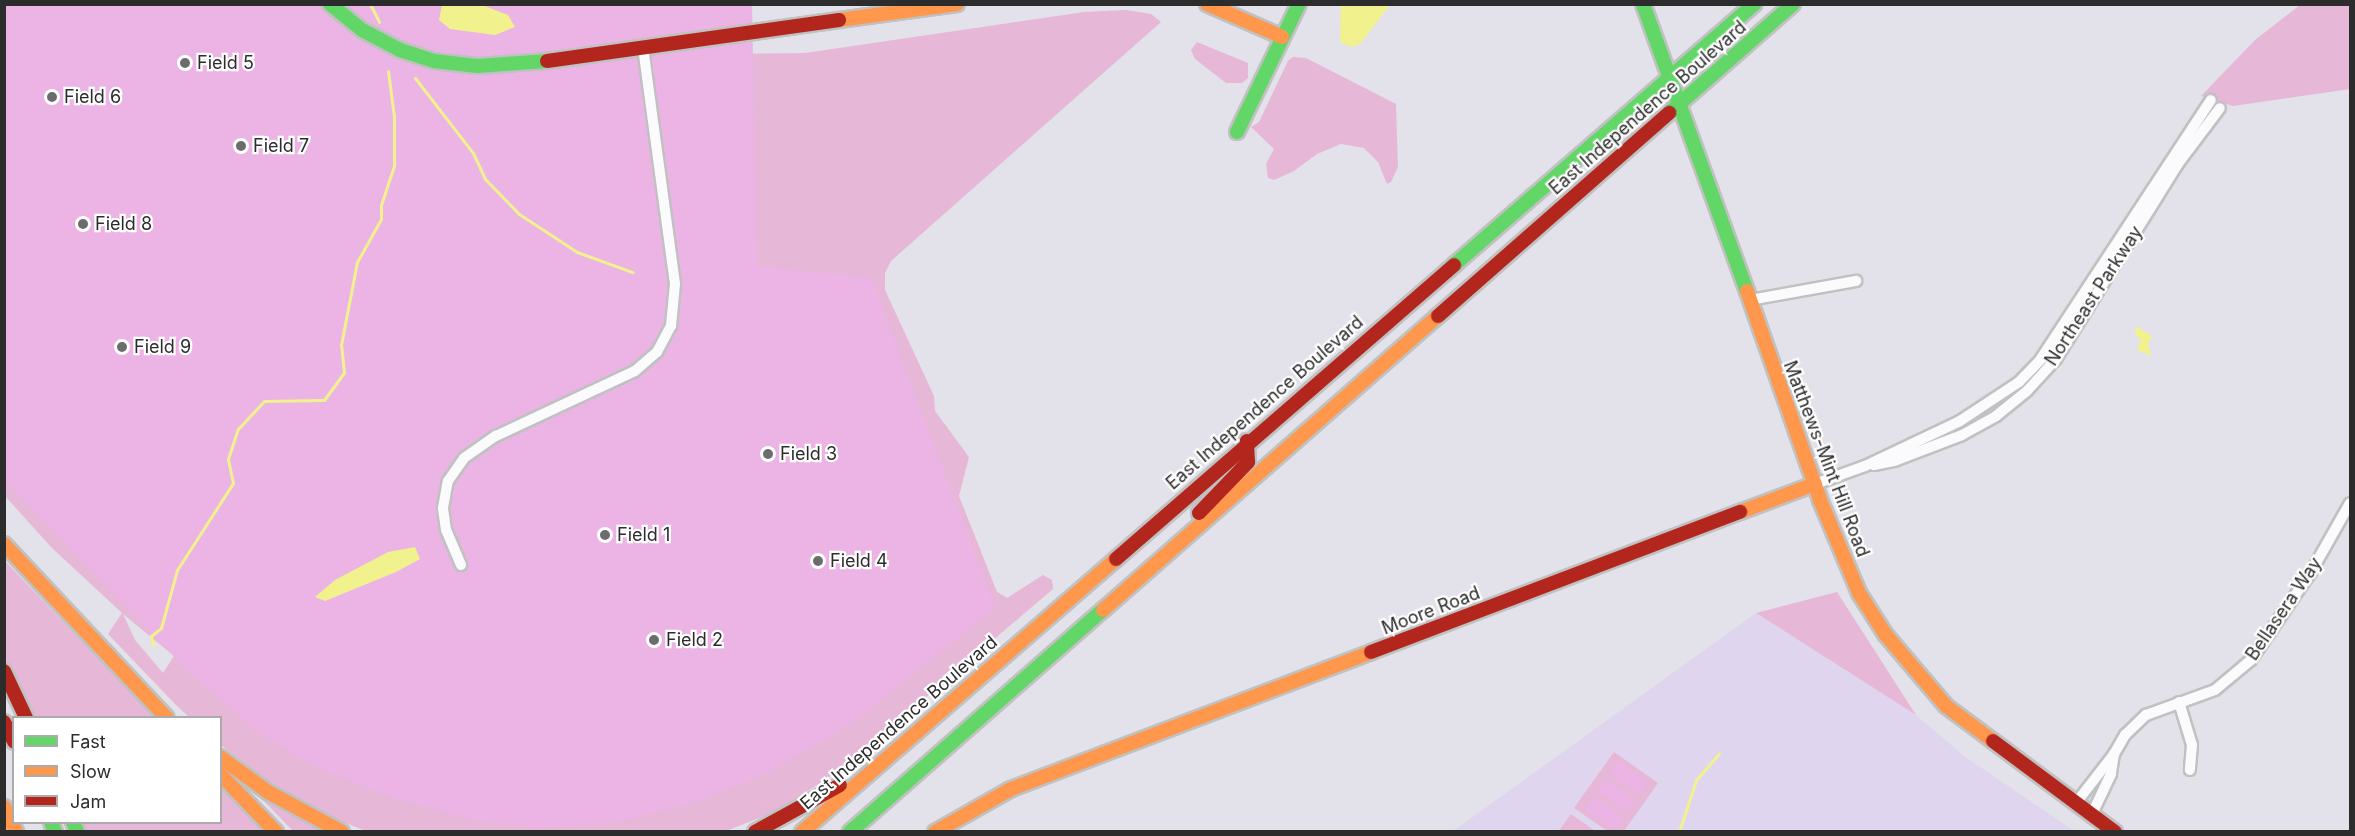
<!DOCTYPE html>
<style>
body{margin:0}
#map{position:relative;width:2355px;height:836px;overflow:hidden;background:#e3e1ea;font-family:Inter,sans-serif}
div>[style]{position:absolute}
.education>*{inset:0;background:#dfd5ee}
.green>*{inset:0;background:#e6b7d7}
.pitch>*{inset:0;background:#ebb4e5;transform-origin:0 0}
.water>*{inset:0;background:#f1f28e}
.stream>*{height:3px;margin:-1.5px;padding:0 1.5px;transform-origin:1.5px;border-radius:1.5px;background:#f1f28e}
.roads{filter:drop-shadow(2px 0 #c0c1c1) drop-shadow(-2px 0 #c0c1c1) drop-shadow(0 2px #c0c1c1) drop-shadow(0 -2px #c0c1c1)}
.street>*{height:10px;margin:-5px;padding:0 5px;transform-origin:5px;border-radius:5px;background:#fbfafc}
.fast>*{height:14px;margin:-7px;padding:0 7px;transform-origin:7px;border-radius:7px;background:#63d668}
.slow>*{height:14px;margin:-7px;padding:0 7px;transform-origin:7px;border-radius:7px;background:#ff974d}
.jam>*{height:14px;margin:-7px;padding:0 7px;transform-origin:7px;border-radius:7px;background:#b3261e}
.dots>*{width:16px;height:16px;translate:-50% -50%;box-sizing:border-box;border:3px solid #fff;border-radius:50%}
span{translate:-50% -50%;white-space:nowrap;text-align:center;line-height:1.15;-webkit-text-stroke:4.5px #fff;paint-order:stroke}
.poi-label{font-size:18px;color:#2c2c2c}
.left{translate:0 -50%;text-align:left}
.street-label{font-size:18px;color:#2c2c2c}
.frame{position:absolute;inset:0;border:6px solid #2c2c2c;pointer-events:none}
.legend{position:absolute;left:12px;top:716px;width:210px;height:108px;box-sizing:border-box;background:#fff;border:2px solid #ababab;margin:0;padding:8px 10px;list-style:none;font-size:18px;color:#2c2c2c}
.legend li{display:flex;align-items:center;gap:12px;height:30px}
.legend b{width:30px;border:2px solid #ababab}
</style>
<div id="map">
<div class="education">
<i style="clip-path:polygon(1756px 613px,1916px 715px,1964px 756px,2074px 831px,1452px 832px)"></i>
</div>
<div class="green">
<i style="clip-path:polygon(2300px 5px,2350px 5px,2350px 89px,2233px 106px,2201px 96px,2255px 40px)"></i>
<i style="clip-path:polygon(evenodd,1126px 10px,1151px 14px,1161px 22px,891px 261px,885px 273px,885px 290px,934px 396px,935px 411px,969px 457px,959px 496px,997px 592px,1007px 598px,1043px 575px,1052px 580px,1053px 589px,843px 768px,777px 811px,726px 831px,366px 831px,343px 822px,278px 788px,221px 745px,220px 718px,189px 717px,176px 705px,108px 634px,122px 613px,51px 547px,5px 496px,4px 405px,753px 288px,731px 54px,805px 53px,1084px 12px,1126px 10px,123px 614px,174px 656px,163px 673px,135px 640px,123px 614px)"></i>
<i style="clip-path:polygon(1197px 42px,1248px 63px,1248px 78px,1242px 83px,1226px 83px,1195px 59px,1191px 50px)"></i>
<i style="clip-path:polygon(1293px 57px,1306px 58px,1396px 104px,1398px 167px,1391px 182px,1387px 184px,1378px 162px,1364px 148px,1341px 144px,1317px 154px,1294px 171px,1274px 180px,1268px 178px,1266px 164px,1274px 149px,1251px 127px,1259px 122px,1288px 61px)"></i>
<i style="clip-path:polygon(4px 560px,118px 679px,155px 717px,18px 717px,5px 688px)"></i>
<i style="clip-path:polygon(1837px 592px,1916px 715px,1756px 613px)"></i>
<i style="clip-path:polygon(1614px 752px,1658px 783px,1624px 831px,1607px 831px,1574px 808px)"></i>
<i style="clip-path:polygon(221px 788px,263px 831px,70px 832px,66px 823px,220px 822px)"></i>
<i style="clip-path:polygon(259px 796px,325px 831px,293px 831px)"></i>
<i style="clip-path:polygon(1571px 814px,1595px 831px,1558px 832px)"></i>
</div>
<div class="pitch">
<i style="clip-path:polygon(4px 5px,752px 5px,757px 266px,871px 278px,995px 608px,852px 723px,769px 772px,706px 799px,623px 821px,541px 828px,473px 820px,387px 796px,312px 765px,261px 734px,193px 676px,5px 480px)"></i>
<i style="left:1619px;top:761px;width:36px;height:16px;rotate:36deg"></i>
<i style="left:1607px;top:779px;width:34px;height:16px;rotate:36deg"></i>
<i style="left:1594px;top:796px;width:36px;height:16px;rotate:36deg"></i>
</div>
<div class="water">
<i style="clip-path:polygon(1341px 4px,1390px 4px,1390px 5px,1360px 44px,1352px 47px,1340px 42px)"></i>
<i style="clip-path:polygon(442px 5px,482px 5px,508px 15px,515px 27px,495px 35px,450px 29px,439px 20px)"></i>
<i style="clip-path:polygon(2137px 327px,2152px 336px,2148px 344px,2151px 356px,2137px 350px,2141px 340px,2134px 333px)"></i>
<i style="clip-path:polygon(415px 547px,420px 559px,396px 572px,325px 601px,315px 597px,335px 580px,388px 552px)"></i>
</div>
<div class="stream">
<i style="left:370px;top:4px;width:20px;rotate:63deg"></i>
<i style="left:415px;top:78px;width:95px;rotate:52.3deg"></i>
<i style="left:473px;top:153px;width:29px;rotate:65deg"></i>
<i style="left:485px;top:179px;width:49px;rotate:45.8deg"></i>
<i style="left:519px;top:214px;width:69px;rotate:33.2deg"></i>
<i style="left:577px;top:252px;width:59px;rotate:20deg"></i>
<i style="left:153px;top:645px;width:9px;rotate:-103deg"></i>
<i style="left:151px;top:636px;width:13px;rotate:-39deg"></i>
<i style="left:161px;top:628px;width:60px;rotate:-74.6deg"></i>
<i style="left:177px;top:570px;width:103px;rotate:-57.2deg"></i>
<i style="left:233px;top:483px;width:25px;rotate:-102deg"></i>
<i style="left:228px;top:459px;width:32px;rotate:-72deg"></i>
<i style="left:238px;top:429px;width:38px;rotate:-47deg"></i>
<i style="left:264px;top:401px;width:60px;rotate:-1deg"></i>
<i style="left:324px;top:400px;width:34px;rotate:-54deg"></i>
<i style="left:344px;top:372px;width:27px;rotate:-96deg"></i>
<i style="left:341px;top:345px;width:85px;rotate:-79.1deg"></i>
<i style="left:357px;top:262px;width:49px;rotate:-60.8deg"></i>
<i style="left:381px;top:219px;width:14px;rotate:-90deg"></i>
<i style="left:381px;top:205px;width:41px;rotate:-71.6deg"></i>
<i style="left:394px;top:166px;width:49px;rotate:-90deg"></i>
<i style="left:394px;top:117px;width:46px;rotate:-97.4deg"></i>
<i style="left:1679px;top:832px;width:55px;rotate:-71.9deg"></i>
<i style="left:1696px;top:780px;width:35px;rotate:-49deg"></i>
</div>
<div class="roads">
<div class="street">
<i style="left:1750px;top:300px;width:108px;rotate:-10.2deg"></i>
<i style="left:1874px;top:465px;width:20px;rotate:-11deg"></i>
<i style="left:1894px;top:461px;width:73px;rotate:-20.9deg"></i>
<i style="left:1962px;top:435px;width:39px;rotate:-29deg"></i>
<i style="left:1996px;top:416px;width:40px;rotate:-39deg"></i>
<i style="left:2027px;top:391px;width:43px;rotate:-47.8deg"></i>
<i style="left:2056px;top:359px;width:229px;rotate:-58deg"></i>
<i style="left:2177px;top:165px;width:71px;rotate:-53deg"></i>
<i style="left:1815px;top:484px;width:53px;rotate:-19.8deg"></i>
<i style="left:1865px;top:466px;width:105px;rotate:-25.3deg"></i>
<i style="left:1960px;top:421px;width:71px;rotate:-33.5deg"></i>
<i style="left:2019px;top:382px;width:30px;rotate:-46deg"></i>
<i style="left:2040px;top:360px;width:311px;rotate:-56.7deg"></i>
<i style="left:461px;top:565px;width:38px;rotate:-113deg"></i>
<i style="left:446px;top:530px;width:22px;rotate:-98deg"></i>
<i style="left:443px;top:508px;width:27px;rotate:-80deg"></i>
<i style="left:448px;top:481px;width:28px;rotate:-55deg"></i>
<i style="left:464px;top:458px;width:39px;rotate:-35deg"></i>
<i style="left:496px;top:436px;width:153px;rotate:-25.1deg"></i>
<i style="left:635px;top:371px;width:29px;rotate:-41deg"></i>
<i style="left:657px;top:352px;width:30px;rotate:-62deg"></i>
<i style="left:671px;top:326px;width:42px;rotate:-84.6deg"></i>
<i style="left:675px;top:284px;width:238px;rotate:-97.7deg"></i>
<i style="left:2179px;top:702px;width:45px;rotate:73.2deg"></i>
<i style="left:2192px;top:745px;width:25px;rotate:95deg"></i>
<i style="left:2114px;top:754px;width:22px;rotate:-60deg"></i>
<i style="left:2125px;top:735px;width:29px;rotate:-44deg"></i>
<i style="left:2146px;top:715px;width:73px;rotate:-19.9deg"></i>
<i style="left:2215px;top:690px;width:47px;rotate:-39.8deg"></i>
<i style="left:2251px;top:660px;width:107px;rotate:-55.7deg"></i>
<i style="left:2311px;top:572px;width:79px;rotate:-60.5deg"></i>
<i style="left:2076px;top:803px;width:62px;rotate:-52.2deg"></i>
<i style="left:2114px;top:754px;width:20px;rotate:99deg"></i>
<i style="left:2111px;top:774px;width:44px;rotate:115.4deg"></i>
</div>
<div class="fast">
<i style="left:330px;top:4px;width:41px;rotate:39.1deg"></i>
<i style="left:362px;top:30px;width:43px;rotate:27.8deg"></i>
<i style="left:400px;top:50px;width:36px;rotate:18deg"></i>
<i style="left:434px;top:61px;width:43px;rotate:6.6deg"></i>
<i style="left:477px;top:66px;width:70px;rotate:-4.1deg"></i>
<i style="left:1643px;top:4px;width:305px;rotate:70.1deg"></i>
<i style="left:1669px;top:113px;width:165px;rotate:-41.3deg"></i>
<i style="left:1237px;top:132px;width:142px;rotate:-64.2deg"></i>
<i style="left:1454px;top:265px;width:398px;rotate:-41deg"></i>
<i style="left:51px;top:822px;width:11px;rotate:68deg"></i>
<i style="left:73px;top:822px;width:11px;rotate:68deg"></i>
<i style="left:850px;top:832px;width:337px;rotate:-41.3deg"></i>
</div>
<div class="slow">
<i style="left:1207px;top:4px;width:82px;rotate:23.7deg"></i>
<i style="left:839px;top:20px;width:119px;rotate:-7.7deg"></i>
<i style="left:1747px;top:291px;width:221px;rotate:70.7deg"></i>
<i style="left:1820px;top:500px;width:101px;rotate:67.2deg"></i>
<i style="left:1859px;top:593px;width:49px;rotate:57.6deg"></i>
<i style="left:1885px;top:634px;width:94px;rotate:49.7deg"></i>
<i style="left:1946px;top:706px;width:59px;rotate:36.7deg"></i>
<i style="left:1740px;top:512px;width:80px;rotate:-20.5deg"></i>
<i style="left:4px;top:544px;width:238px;rotate:46.9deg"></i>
<i style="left:1103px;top:610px;width:446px;rotate:-41.3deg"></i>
<i style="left:220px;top:757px;width:59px;rotate:36.1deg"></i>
<i style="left:268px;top:792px;width:84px;rotate:28.4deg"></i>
<i style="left:220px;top:774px;width:81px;rotate:46deg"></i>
<i style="left:4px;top:807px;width:28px;rotate:64deg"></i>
<i style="left:802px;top:832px;width:416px;rotate:-41deg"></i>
<i style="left:935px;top:832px;width:87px;rotate:-29.5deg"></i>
<i style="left:1011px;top:789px;width:385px;rotate:-20.8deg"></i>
</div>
<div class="jam">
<i style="left:547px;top:61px;width:295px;rotate:-8deg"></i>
<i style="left:1438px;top:316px;width:308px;rotate:-41.3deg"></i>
<i style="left:1199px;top:513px;width:71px;rotate:-46.1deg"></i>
<i style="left:1248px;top:462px;width:21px;rotate:-93deg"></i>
<i style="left:1116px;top:559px;width:448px;rotate:-41deg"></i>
<i style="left:1371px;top:652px;width:395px;rotate:-20.8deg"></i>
<i style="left:4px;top:671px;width:52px;rotate:64.9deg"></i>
<i style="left:4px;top:722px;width:22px;rotate:63deg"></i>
<i style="left:1993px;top:741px;width:152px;rotate:36.7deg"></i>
<i style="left:755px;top:832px;width:97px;rotate:-28.9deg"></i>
</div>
</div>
<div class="dots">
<i style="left:185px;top:63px;background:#6c6b6e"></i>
<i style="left:52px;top:97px;background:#6c6b6e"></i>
<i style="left:241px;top:146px;background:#6c6b6e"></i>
<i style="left:83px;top:224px;background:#6c6b6e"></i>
<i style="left:122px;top:347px;background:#6c6b6e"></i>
<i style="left:768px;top:454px;background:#6c6b6e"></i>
<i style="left:605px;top:535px;background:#6c6b6e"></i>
<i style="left:818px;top:561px;background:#6c6b6e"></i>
<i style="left:654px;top:640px;background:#6c6b6e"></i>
</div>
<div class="poi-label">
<span class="left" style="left:197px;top:63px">Field 5</span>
<span class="left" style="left:64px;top:97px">Field 6</span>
<span class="left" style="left:253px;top:146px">Field 7</span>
<span class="left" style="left:95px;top:224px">Field 8</span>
<span class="left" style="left:134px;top:347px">Field 9</span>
<span class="left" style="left:780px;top:454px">Field 3</span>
<span class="left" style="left:617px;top:535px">Field 1</span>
<span class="left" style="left:830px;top:561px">Field 4</span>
<span class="left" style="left:666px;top:640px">Field 2</span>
</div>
<div class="street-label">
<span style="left:1648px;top:108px;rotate:-41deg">East Independence Boulevard</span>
<span style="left:2094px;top:296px;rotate:-57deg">Northeast Parkway</span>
<span style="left:1265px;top:403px;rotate:-41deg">East Independence Boulevard</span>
<span style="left:1826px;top:459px;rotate:69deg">Matthews-Mint Hill Road</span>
<span style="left:2284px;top:609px;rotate:-56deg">Bellasera Way</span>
<span style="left:1431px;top:611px;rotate:-21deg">Moore Road</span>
<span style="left:899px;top:723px;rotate:-41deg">East Independence Boulevard</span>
</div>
<div class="frame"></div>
<ul class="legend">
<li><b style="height:8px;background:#63d668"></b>Fast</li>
<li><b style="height:8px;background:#ff974d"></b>Slow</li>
<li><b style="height:8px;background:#b3261e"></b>Jam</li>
</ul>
</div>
